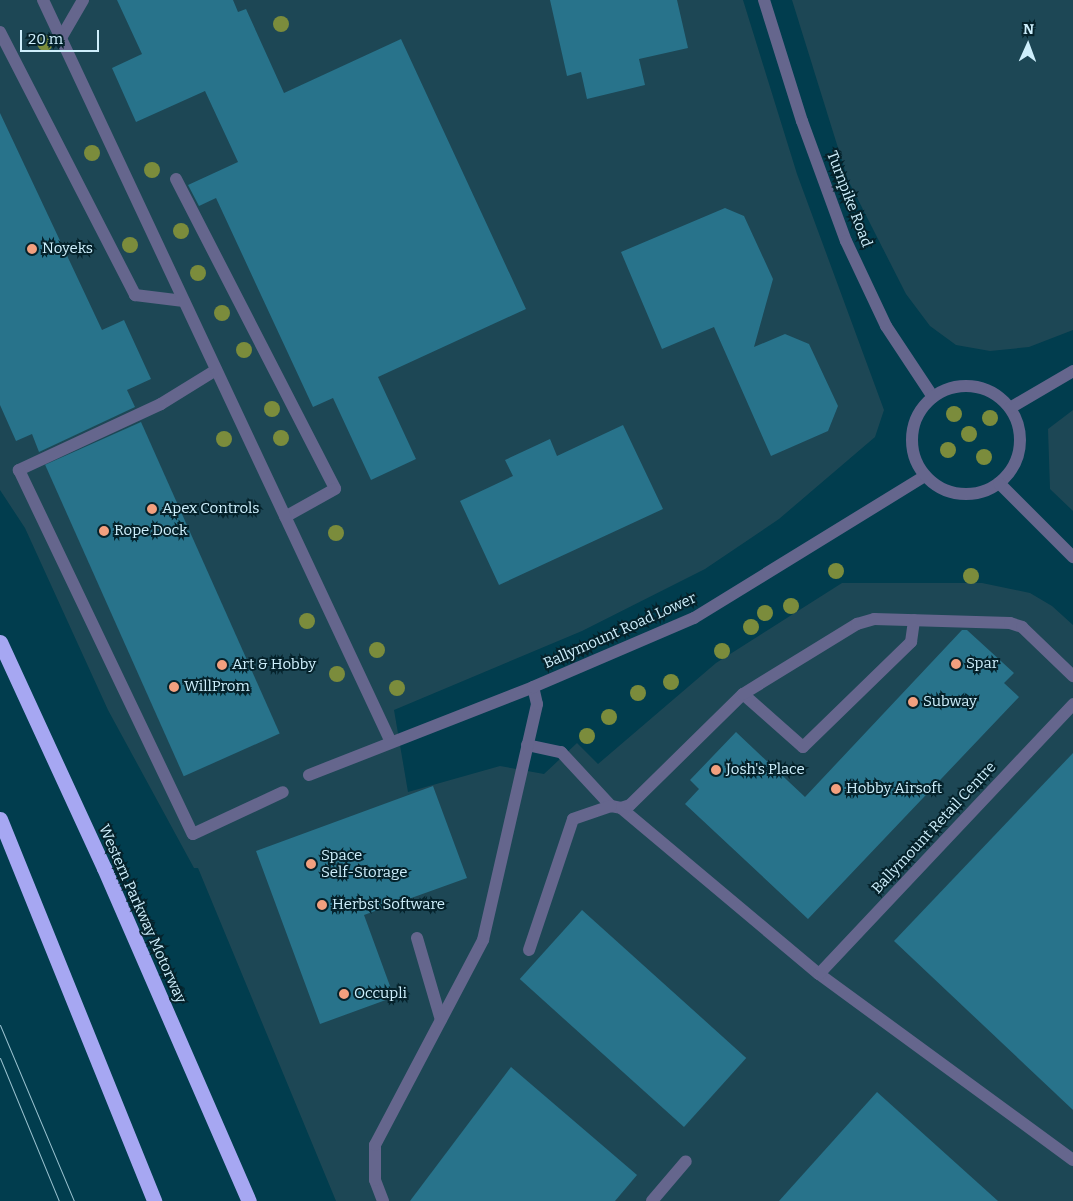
<!DOCTYPE html>
<style>
body{margin:0}
#map{position:relative;width:1073px;height:1201px;overflow:hidden;background:#013d4e;font-family:Bitter,serif}
div>[style]{position:absolute}
.built>*{inset:0;background:#1d4755}
.building>*{inset:0;background:#28738b;transform-origin:0 0}
.service>*{height:12px;margin:-6px;padding:0 6px;transform-origin:6px;border-radius:6px;background:#65668d}
.minor>*{height:12px;margin:-6px;padding:0 6px;transform-origin:6px;border-radius:6px;background:#65668d}
.tertiary>*{height:12px;margin:-6px;padding:0 6px;transform-origin:6px;border-radius:6px;background:#65668d}
.tertiary>.ring{margin:-6px;padding:0;box-sizing:content-box;background:none;border:12px solid #65668d;border-radius:50%}
.motorway>*{height:15px;margin:-7.5px;padding:0 7.5px;transform-origin:7.5px;border-radius:7.5px;background:#a6a7f2}
.tram>*{height:1px;margin:-0.5px;padding:0 0.5px;transform-origin:0.5px;border-radius:0.5px;background:#99c1cf}
.trees>*{width:16px;height:16px;margin:-8px;border-radius:50%;background:#7b8c3c}
.dots>*{width:14px;height:14px;translate:-50% -50%;box-sizing:border-box;border:2px solid #05222b;border-radius:50%}
span{translate:-50% -50%;white-space:nowrap;text-align:center;line-height:1.15;-webkit-text-stroke:4px #05222b;paint-order:stroke}
.street-label{font-size:15px;color:#ceeffc}
.poi-label{font-size:15px;color:#ceeffc}
.left{translate:0 -50%;text-align:left}
.north{position:absolute;left:1003px;top:20px;width:50px;height:50px;-webkit-text-stroke:4px #05222b;paint-order:stroke;rotate:2deg;font-size:14px;font-weight:700;line-height:20px;text-align:center;color:#ceeffc}
.north::after{content:'';display:block;margin:auto;width:18px;height:22px;background:#ceeffc;clip-path:polygon(50% 0,100% 100%,50% 72%,0 100%)}
.scale{position:absolute;left:20px;top:30px;width:79px;height:22px;box-sizing:border-box;border:2px solid #ceeffc;border-top:0;padding-left:6px;font-size:15px;line-height:18px;white-space:nowrap;color:#ceeffc;-webkit-text-stroke:4px #05222b;paint-order:stroke}
</style>
<div id="map">
<div class="built">
<i style="clip-path:polygon(0 0,743px 0,797px 174px,884px 410px,875px 437px,779px 519px,705px 569px,582px 631px,394px 710px,408px 792px,500px 766px,544px 774px,577px 743px,598px 764px,716px 663px,842px 583px,982px 583px,1030px 593px,1052px 606px,1073px 625px,1073px 1201px,336px 1201px,198px 868px,194px 868px,108px 710px,25px 528px,0 490px)"></i>
<i style="clip-path:polygon(792px 0,1073px 0,1073px 330px,1029px 347px,990px 351px,956px 345px,930px 326px,906px 294px,848px 180px)"></i>
<i style="clip-path:polygon(1073px 410px,1073px 511px,1050px 489px,1048px 429px)"></i>
</div>
<div class="building">
<i style="clip-path:polygon(117px 0,233px 0,238px 12px,246px 9px,284px 93px,401px 39px,526px 309px,378px 377px,416px 459px,371px 480px,333px 398px,313px 407px,216px 198px,199px 206px,188px 185px,238px 162px,205px 91px,136px 122px,112px 68px,142px 54px)"></i>
<i style="clip-path:polygon(550px 0,677px 0,688px 48px,639px 59px,645px 85px,587px 99px,581px 72px,567px 76px)"></i>
<i style="clip-path:polygon(0 113px,102px 330px,124px 320px,151px 379px,127px 390px,135px 407px,39px 452px,32px 434px,16px 441px,0 405px)"></i>
<i style="clip-path:polygon(725px 208px,744px 216px,773px 279px,754px 347px,785px 334px,809px 344px,838px 406px,828px 431px,771px 456px,714px 327px,662px 349px,621px 252px)"></i>
<i style="left:141px;top:422px;width:341px;height:105px;rotate:66deg"></i>
<i style="clip-path:polygon(623px 425px,663px 509px,499px 585px,460px 501px,513px 476px,505px 460px,550px 439px,557px 456px)"></i>
<i style="clip-path:polygon(962px 630px,967px 630px,1014px 673px,1004px 683px,1019px 697px,808px 919px,685px 804px,699px 789px,690px 780px,736px 732px,805px 797px)"></i>
<i style="clip-path:polygon(1073px 753px,1073px 1110px,894px 941px)"></i>
<i style="clip-path:polygon(433px 786px,467px 878px,364px 915px,394px 997px,320px 1024px,256px 851px)"></i>
<i style="left:582px;top:910px;width:221px;height:93px;rotate:42deg"></i>
<i style="clip-path:polygon(511px 1067px,637px 1175px,615px 1201px,410px 1201px)"></i>
<i style="clip-path:polygon(877px 1092px,998px 1201px,779px 1201px)"></i>
</div>
<div class="service">
<i style="left:0;top:32px;width:296px;rotate:62.8deg"></i>
<i style="left:135px;top:295px;width:49px;rotate:7deg"></i>
<i style="left:61px;top:38px;width:44px;rotate:-59.9deg"></i>
<i style="left:176px;top:179px;width:348px;rotate:62.8deg"></i>
<i style="left:335px;top:489px;width:57px;rotate:150.8deg"></i>
<i style="left:216px;top:370px;width:65px;rotate:148.3deg"></i>
<i style="left:161px;top:404px;width:157px;rotate:155.1deg"></i>
<i style="left:19px;top:470px;width:403px;rotate:64.5deg"></i>
<i style="left:193px;top:834px;width:99px;rotate:-25deg"></i>
<i style="left:743px;top:694px;width:80px;rotate:41.5deg"></i>
<i style="left:803px;top:747px;width:151px;rotate:-44.2deg"></i>
<i style="left:911px;top:642px;width:22px;rotate:-82deg"></i>
<i style="left:527px;top:745px;width:35px;rotate:12deg"></i>
<i style="left:561px;top:752px;width:74px;rotate:47.2deg"></i>
<i style="left:611px;top:806px;width:10px;rotate:11deg"></i>
<i style="left:621px;top:808px;width:258px;rotate:40deg"></i>
<i style="left:819px;top:974px;width:315px;rotate:36.2deg"></i>
<i style="left:621px;top:808px;width:9px;rotate:-18deg"></i>
<i style="left:630px;top:805px;width:158px;rotate:-44.5deg"></i>
<i style="left:743px;top:694px;width:134px;rotate:-31.6deg"></i>
<i style="left:857px;top:624px;width:18px;rotate:-16deg"></i>
<i style="left:874px;top:619px;width:136px;rotate:1.7deg"></i>
<i style="left:1010px;top:623px;width:13px;rotate:18deg"></i>
<i style="left:1022px;top:627px;width:71px;rotate:43.9deg"></i>
<i style="left:417px;top:938px;width:85px;rotate:73.7deg"></i>
<i style="left:529px;top:950px;width:138px;rotate:-71.4deg"></i>
<i style="left:573px;top:819px;width:40px;rotate:-18.9deg"></i>
<i style="left:819px;top:974px;width:371px;rotate:-46.7deg"></i>
<i style="left:383px;top:1201px;width:22px;rotate:-111deg"></i>
<i style="left:375px;top:1180px;width:35px;rotate:-90deg"></i>
<i style="left:375px;top:1145px;width:232px;rotate:-62.2deg"></i>
<i style="left:483px;top:940px;width:242px;rotate:-77.1deg"></i>
<i style="left:537px;top:704px;width:17px;rotate:-103deg"></i>
<i style="left:652px;top:1201px;width:52px;rotate:-49.6deg"></i>
</div>
<div class="minor">
<i style="left:43px;top:0;width:817px;rotate:64.88deg"></i>
<i style="left:309px;top:775px;width:241px;rotate:-21.4deg"></i>
<i style="left:533px;top:687px;width:175px;rotate:-23.2deg"></i>
<i style="left:694px;top:618px;width:271px;rotate:-31.6deg"></i>
</div>
<div class="tertiary">
<i style="left:764px;top:0;width:127px;rotate:72.6deg"></i>
<i style="left:802px;top:121px;width:128px;rotate:69.9deg"></i>
<i style="left:846px;top:241px;width:94px;rotate:64.8deg"></i>
<i style="left:886px;top:326px;width:85px;rotate:56.5deg"></i>
<i class="ring" style="left:912px;top:386px;width:96px;height:96px"></i>
<i style="left:1010px;top:408px;width:73px;rotate:-30.4deg"></i>
<i style="left:999px;top:483px;width:105px;rotate:45deg"></i>
</div>
<div class="motorway">
<i style="left:0;top:642px;width:249px;rotate:65.3deg"></i>
<i style="left:104px;top:868px;width:363px;rotate:66.5deg"></i>
<i style="left:0;top:819px;width:412px;rotate:68deg"></i>
</div>
<div class="tram">
<i style="left:0;top:1025px;width:191px;rotate:67.2deg"></i>
<i style="left:0;top:1058px;width:155px;rotate:67.6deg"></i>
</div>
<div class="trees">
<i style="left:281px;top:24px"></i>
<i style="left:45px;top:43px"></i>
<i style="left:92px;top:153px"></i>
<i style="left:152px;top:170px"></i>
<i style="left:181px;top:231px"></i>
<i style="left:130px;top:245px"></i>
<i style="left:198px;top:273px"></i>
<i style="left:222px;top:313px"></i>
<i style="left:244px;top:350px"></i>
<i style="left:272px;top:409px"></i>
<i style="left:954px;top:414px"></i>
<i style="left:990px;top:418px"></i>
<i style="left:969px;top:434px"></i>
<i style="left:281px;top:438px"></i>
<i style="left:224px;top:439px"></i>
<i style="left:948px;top:450px"></i>
<i style="left:984px;top:457px"></i>
<i style="left:336px;top:533px"></i>
<i style="left:836px;top:571px"></i>
<i style="left:971px;top:576px"></i>
<i style="left:791px;top:606px"></i>
<i style="left:765px;top:613px"></i>
<i style="left:307px;top:621px"></i>
<i style="left:751px;top:627px"></i>
<i style="left:377px;top:650px"></i>
<i style="left:722px;top:651px"></i>
<i style="left:337px;top:674px"></i>
<i style="left:671px;top:682px"></i>
<i style="left:397px;top:688px"></i>
<i style="left:638px;top:693px"></i>
<i style="left:609px;top:717px"></i>
<i style="left:587px;top:736px"></i>
</div>
<div class="dots">
<i style="left:32px;top:249px;background:#f2a07f"></i>
<i style="left:152px;top:509px;background:#f2a07f"></i>
<i style="left:104px;top:531px;background:#f2a07f"></i>
<i style="left:956px;top:664px;background:#f2a07f"></i>
<i style="left:222px;top:665px;background:#f2a07f"></i>
<i style="left:174px;top:687px;background:#f2a07f"></i>
<i style="left:913px;top:702px;background:#f2a07f"></i>
<i style="left:716px;top:770px;background:#f2a07f"></i>
<i style="left:836px;top:789px;background:#f2a07f"></i>
<i style="left:311px;top:864px;background:#f2a07f"></i>
<i style="left:322px;top:905px;background:#f2a07f"></i>
<i style="left:344px;top:994px;background:#f2a07f"></i>
</div>
<div class="street-label">
<span style="left:849px;top:199px;rotate:69deg">Turnpike Road</span>
<span style="left:620px;top:631px;rotate:-24deg">Ballymount Road Lower</span>
<span style="left:934px;top:828px;rotate:-47deg">Ballymount Retail Centre</span>
<span style="left:142px;top:914px;rotate:66deg">Western Parkway Motorway</span>
</div>
<div class="poi-label">
<span class="left" style="left:42px;top:249px">Noyeks</span>
<span class="left" style="left:162px;top:509px">Apex Controls</span>
<span class="left" style="left:114px;top:531px">Rope Dock</span>
<span class="left" style="left:966px;top:664px">Spar</span>
<span class="left" style="left:232px;top:665px">Art &amp; Hobby</span>
<span class="left" style="left:184px;top:687px">WillProm</span>
<span class="left" style="left:923px;top:702px">Subway</span>
<span class="left" style="left:726px;top:770px">Josh's Place</span>
<span class="left" style="left:846px;top:789px">Hobby Airsoft</span>
<span class="left" style="left:321px;top:864px">Space<br>Self-Storage</span>
<span class="left" style="left:332px;top:905px">Herbst Software</span>
<span class="left" style="left:354px;top:994px">Occupli</span>
</div>
<div class="north">N</div>
<div class="scale">20 m</div>
</div>
